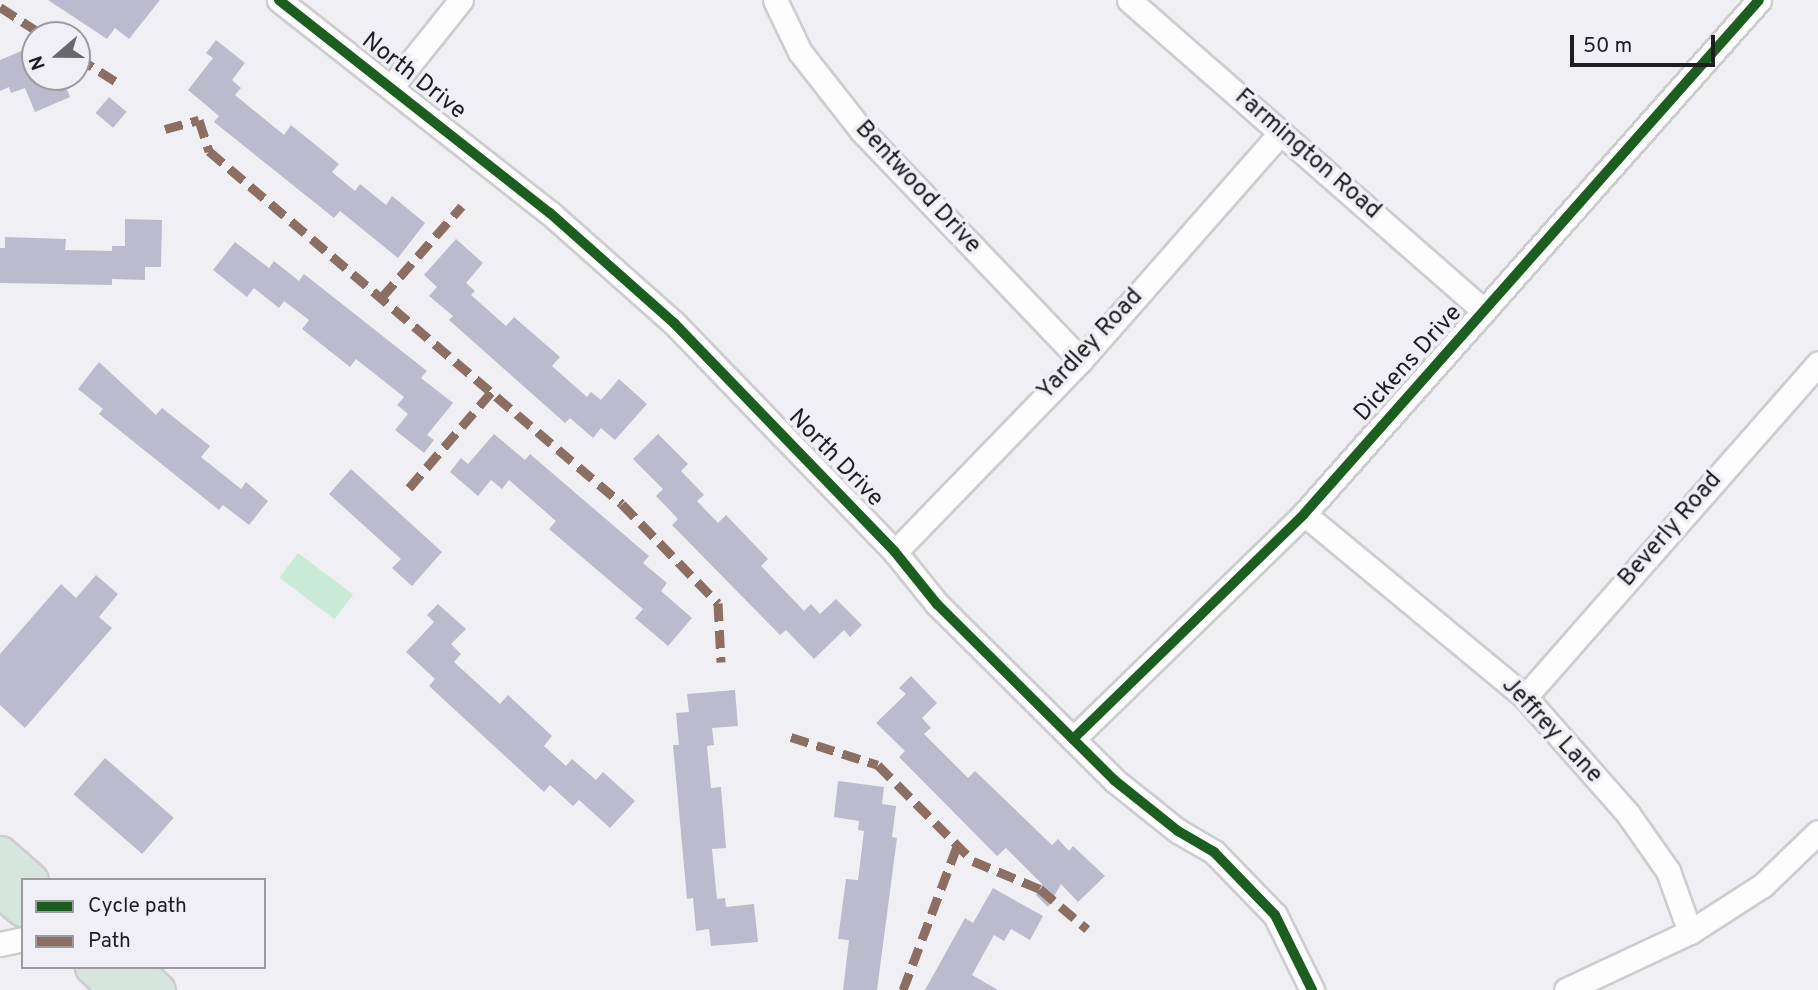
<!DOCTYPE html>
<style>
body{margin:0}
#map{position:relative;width:1818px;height:990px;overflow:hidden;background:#f0f0f4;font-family:Overpass,sans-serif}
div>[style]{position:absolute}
.green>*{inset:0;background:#caead8;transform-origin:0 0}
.building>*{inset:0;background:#bbbbcd;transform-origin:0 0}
.roads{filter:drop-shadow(2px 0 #cdcdd0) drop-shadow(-2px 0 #cdcdd0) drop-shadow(0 2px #cdcdd0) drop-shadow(0 -2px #cdcdd0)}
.minor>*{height:23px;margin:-11.5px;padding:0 11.5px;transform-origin:11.5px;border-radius:11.5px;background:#fdfdfd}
.highway>*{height:33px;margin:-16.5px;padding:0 16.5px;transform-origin:16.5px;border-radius:16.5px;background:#d6e6de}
.quiet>*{height:9px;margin-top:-4.5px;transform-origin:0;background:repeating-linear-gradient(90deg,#8d6e63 0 18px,transparent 0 27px)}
.cycleway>*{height:10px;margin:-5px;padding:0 5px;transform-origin:5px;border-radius:5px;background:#1b5e20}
span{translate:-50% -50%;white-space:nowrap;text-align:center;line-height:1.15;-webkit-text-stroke:7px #efeff5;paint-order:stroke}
.street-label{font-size:24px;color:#1d1e20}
.legend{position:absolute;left:21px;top:878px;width:245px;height:91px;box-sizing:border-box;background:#efeff5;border:2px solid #9b9ba0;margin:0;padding:9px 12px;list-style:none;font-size:21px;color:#1d1e20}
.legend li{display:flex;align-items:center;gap:14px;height:35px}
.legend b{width:35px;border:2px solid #9b9ba0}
.north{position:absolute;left:21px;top:21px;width:70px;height:70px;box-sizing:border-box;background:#efeff5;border:2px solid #9b9ba0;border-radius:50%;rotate:250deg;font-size:19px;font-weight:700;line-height:28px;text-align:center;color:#1d1e20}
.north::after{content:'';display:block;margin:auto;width:24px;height:32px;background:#67686a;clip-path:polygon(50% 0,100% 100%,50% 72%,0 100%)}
.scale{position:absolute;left:1570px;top:35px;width:145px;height:32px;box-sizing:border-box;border:4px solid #1d1e20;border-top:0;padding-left:9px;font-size:21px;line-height:24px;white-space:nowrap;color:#1d1e20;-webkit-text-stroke:5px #efeff5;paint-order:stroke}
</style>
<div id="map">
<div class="green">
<i style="left:298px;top:553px;width:69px;height:31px;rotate:37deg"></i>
</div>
<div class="building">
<i style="clip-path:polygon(48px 0,160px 0,129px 39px,115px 28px,107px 39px)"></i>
<i style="clip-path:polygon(216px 40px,245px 63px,232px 80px,241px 88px,235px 95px,284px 135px,291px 125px,339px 164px,332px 172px,355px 191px,360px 184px,386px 205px,392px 196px,425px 223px,398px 258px,340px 211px,334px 218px,214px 122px,219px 116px,188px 90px,213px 58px,206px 53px)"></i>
<i style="clip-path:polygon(31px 47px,35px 77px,62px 77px,70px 97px,35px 112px,25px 88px,11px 93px,9px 87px,0 91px,0 60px)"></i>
<i style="left:109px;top:97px;width:23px;height:21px;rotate:40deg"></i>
<i style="clip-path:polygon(125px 219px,162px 220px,161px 267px,145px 267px,145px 280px,112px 279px,112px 285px,0 283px,0 248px,5px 248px,5px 237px,66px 239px,65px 250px,112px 251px,112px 246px,125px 246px)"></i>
<i style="clip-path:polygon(456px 239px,483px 263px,466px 283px,475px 291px,471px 295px,506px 326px,514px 317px,560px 357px,552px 366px,587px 397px,591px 392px,601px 400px,619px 379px,647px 404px,615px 440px,601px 428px,593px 438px,570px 418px,565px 423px,449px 320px,453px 316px,429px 296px,437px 287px,424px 275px)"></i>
<i style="clip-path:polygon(235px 242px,269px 268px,274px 261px,299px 281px,304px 274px,427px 371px,421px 378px,453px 403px,427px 435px,434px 440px,424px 453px,395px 430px,408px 414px,397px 405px,404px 397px,356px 359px,350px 367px,302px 329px,309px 320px,284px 301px,279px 308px,254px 288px,247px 297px,213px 270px)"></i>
<i style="clip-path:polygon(99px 362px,156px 415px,162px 408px,210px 446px,201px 457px,241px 489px,246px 482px,268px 501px,249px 525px,223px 505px,219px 510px,99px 414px,103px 409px,78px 389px)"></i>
<i style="clip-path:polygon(494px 434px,525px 460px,530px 454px,649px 556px,643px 563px,667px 583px,661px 591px,692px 618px,668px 646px,635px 618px,643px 609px,549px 529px,556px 521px,509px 480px,502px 489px,491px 480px,478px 496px,450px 472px,461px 458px,468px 464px)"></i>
<i style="clip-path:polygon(658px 434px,688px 464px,681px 471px,704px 495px,697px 501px,718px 523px,726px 515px,768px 559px,761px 566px,804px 611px,811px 604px,820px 614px,836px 599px,862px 625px,850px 637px,844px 630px,814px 659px,786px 630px,780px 635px,672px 525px,678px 519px,656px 496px,663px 489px,633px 459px)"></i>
<i style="clip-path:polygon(351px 469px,442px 552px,412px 586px,392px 568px,401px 559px,329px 494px)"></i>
<i style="clip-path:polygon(96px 575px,118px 594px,99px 617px,112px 628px,25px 728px,0 705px,0 654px,61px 584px,76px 598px)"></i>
<i style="clip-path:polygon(438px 604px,466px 629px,451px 644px,461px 654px,454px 662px,500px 704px,508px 695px,552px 736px,544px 746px,566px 766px,572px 759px,596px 780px,603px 772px,635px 801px,610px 828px,579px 800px,573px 806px,550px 785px,544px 792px,429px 686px,435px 679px,406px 652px,434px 622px,427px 615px)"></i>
<i style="clip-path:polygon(911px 676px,937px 703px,922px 718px,931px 728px,924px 734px,968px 778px,975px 771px,1052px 845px,1058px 839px,1069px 851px,1073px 846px,1105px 876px,1078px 902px,1061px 884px,1048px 907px,1036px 895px,1042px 884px,1006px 848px,997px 856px,899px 757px,905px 751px,876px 723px,906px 694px,899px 688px)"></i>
<i style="clip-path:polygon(735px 690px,738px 726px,712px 728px,714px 745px,707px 746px,711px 788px,721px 787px,726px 848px,712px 849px,717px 899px,725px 898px,726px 907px,754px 904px,758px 942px,711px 946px,709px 929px,696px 931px,693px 898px,687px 899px,673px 745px,679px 745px,676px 713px,689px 712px,687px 694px)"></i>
<i style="left:105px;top:758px;width:91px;height:48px;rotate:41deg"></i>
<i style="clip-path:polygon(838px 781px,884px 787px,882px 804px,896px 806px,892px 837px,897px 838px,877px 990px,843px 990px,849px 940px,838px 939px,846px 879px,858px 880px,864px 831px,858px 830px,859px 821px,834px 817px)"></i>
<i style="clip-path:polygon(993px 888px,1043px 916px,1030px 940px,1011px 929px,1004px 941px,994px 935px,972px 975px,998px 990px,925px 990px,965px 918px,973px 923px)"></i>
</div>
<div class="roads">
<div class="minor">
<i style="left:279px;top:0;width:345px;rotate:38.2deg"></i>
<i style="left:550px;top:213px;width:166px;rotate:41.6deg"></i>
<i style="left:674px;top:323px;width:318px;rotate:46deg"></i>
<i style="left:895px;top:552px;width:67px;rotate:51.1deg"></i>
<i style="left:937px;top:604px;width:250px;rotate:44.8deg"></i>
<i style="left:1114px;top:780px;width:82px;rotate:38.6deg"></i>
<i style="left:1178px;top:831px;width:42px;rotate:30.3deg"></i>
<i style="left:1214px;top:852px;width:88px;rotate:45.9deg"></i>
<i style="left:1275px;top:915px;width:84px;rotate:63.7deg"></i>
<i style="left:775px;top:0;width:58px;rotate:64.3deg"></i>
<i style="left:800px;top:52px;width:100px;rotate:51.9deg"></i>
<i style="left:862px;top:131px;width:317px;rotate:46.3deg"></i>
<i style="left:1129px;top:0;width:472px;rotate:41.2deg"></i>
<i style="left:392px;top:86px;width:110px;rotate:-51.3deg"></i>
<i style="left:1304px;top:514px;width:287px;rotate:39.6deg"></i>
<i style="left:1525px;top:697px;width:156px;rotate:48.6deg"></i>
<i style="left:1628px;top:814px;width:70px;rotate:54.9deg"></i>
<i style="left:1668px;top:871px;width:65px;rotate:70.2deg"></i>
<i style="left:895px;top:552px;width:267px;rotate:-45.9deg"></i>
<i style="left:1081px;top:360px;width:303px;rotate:-48.7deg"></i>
<i style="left:1525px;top:697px;width:444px;rotate:-48.7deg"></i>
<i style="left:1073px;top:739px;width:322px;rotate:-44.2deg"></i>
<i style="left:1304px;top:514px;width:686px;rotate:-48.48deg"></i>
<i style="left:0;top:944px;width:24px;rotate:-12deg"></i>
<i style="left:1566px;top:990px;width:137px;rotate:-25.1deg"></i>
<i style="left:1690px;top:932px;width:87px;rotate:-32.8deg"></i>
<i style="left:1763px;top:885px;width:76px;rotate:-43.9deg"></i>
</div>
<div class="highway">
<i style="left:0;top:853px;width:41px;rotate:41.1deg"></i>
<i style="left:0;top:890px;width:30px;rotate:40deg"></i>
<i style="left:92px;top:967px;width:34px;rotate:43deg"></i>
<i style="left:133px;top:967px;width:34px;rotate:43deg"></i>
</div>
</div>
<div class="quiet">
<i style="left:0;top:7px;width:51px;rotate:33.1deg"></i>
<i style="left:77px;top:57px;width:45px;rotate:32.3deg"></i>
<i style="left:165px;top:129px;width:35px;rotate:-15deg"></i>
<i style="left:199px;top:120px;width:33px;rotate:72deg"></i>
<i style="left:209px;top:151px;width:543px;rotate:40.52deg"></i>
<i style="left:622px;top:504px;width:138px;rotate:45.9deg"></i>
<i style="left:718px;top:603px;width:59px;rotate:87.1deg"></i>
<i style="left:382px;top:297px;width:121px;rotate:-48.7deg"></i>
<i style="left:409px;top:488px;width:129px;rotate:-49.4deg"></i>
<i style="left:791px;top:737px;width:91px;rotate:17.8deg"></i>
<i style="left:878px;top:765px;width:135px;rotate:45.3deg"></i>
<i style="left:973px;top:861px;width:73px;rotate:22.7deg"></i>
<i style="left:1040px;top:889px;width:62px;rotate:40.4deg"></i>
<i style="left:903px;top:990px;width:154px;rotate:-69.4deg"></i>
</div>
<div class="cycleway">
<i style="left:279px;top:0;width:345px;rotate:38.2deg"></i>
<i style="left:550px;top:213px;width:166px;rotate:41.6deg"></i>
<i style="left:674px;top:323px;width:318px;rotate:46deg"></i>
<i style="left:895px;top:552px;width:67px;rotate:51.1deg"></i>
<i style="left:937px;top:604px;width:250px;rotate:44.8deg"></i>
<i style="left:1114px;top:780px;width:82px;rotate:38.6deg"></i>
<i style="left:1178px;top:831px;width:42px;rotate:30.3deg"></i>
<i style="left:1214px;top:852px;width:88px;rotate:45.9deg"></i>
<i style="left:1275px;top:915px;width:84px;rotate:63.7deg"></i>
<i style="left:1073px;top:739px;width:322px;rotate:-44.2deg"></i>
<i style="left:1304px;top:514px;width:686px;rotate:-48.48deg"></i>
</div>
<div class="street-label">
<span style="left:413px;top:77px;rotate:38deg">North Drive</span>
<span style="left:1307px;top:155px;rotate:41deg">Farmington Road</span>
<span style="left:917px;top:188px;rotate:47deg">Bentwood Drive</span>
<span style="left:1091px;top:345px;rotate:-47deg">Yardley Road</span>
<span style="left:1409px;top:364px;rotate:-48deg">Dickens Drive</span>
<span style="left:835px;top:459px;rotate:46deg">North Drive</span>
<span style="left:1671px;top:530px;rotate:-49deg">Beverly Road</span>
<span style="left:1551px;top:731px;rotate:47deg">Jeffrey Lane</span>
</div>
<ul class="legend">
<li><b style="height:9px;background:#1b5e20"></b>Cycle path</li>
<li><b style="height:9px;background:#8d6e63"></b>Path</li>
</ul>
<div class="north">N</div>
<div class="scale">50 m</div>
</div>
